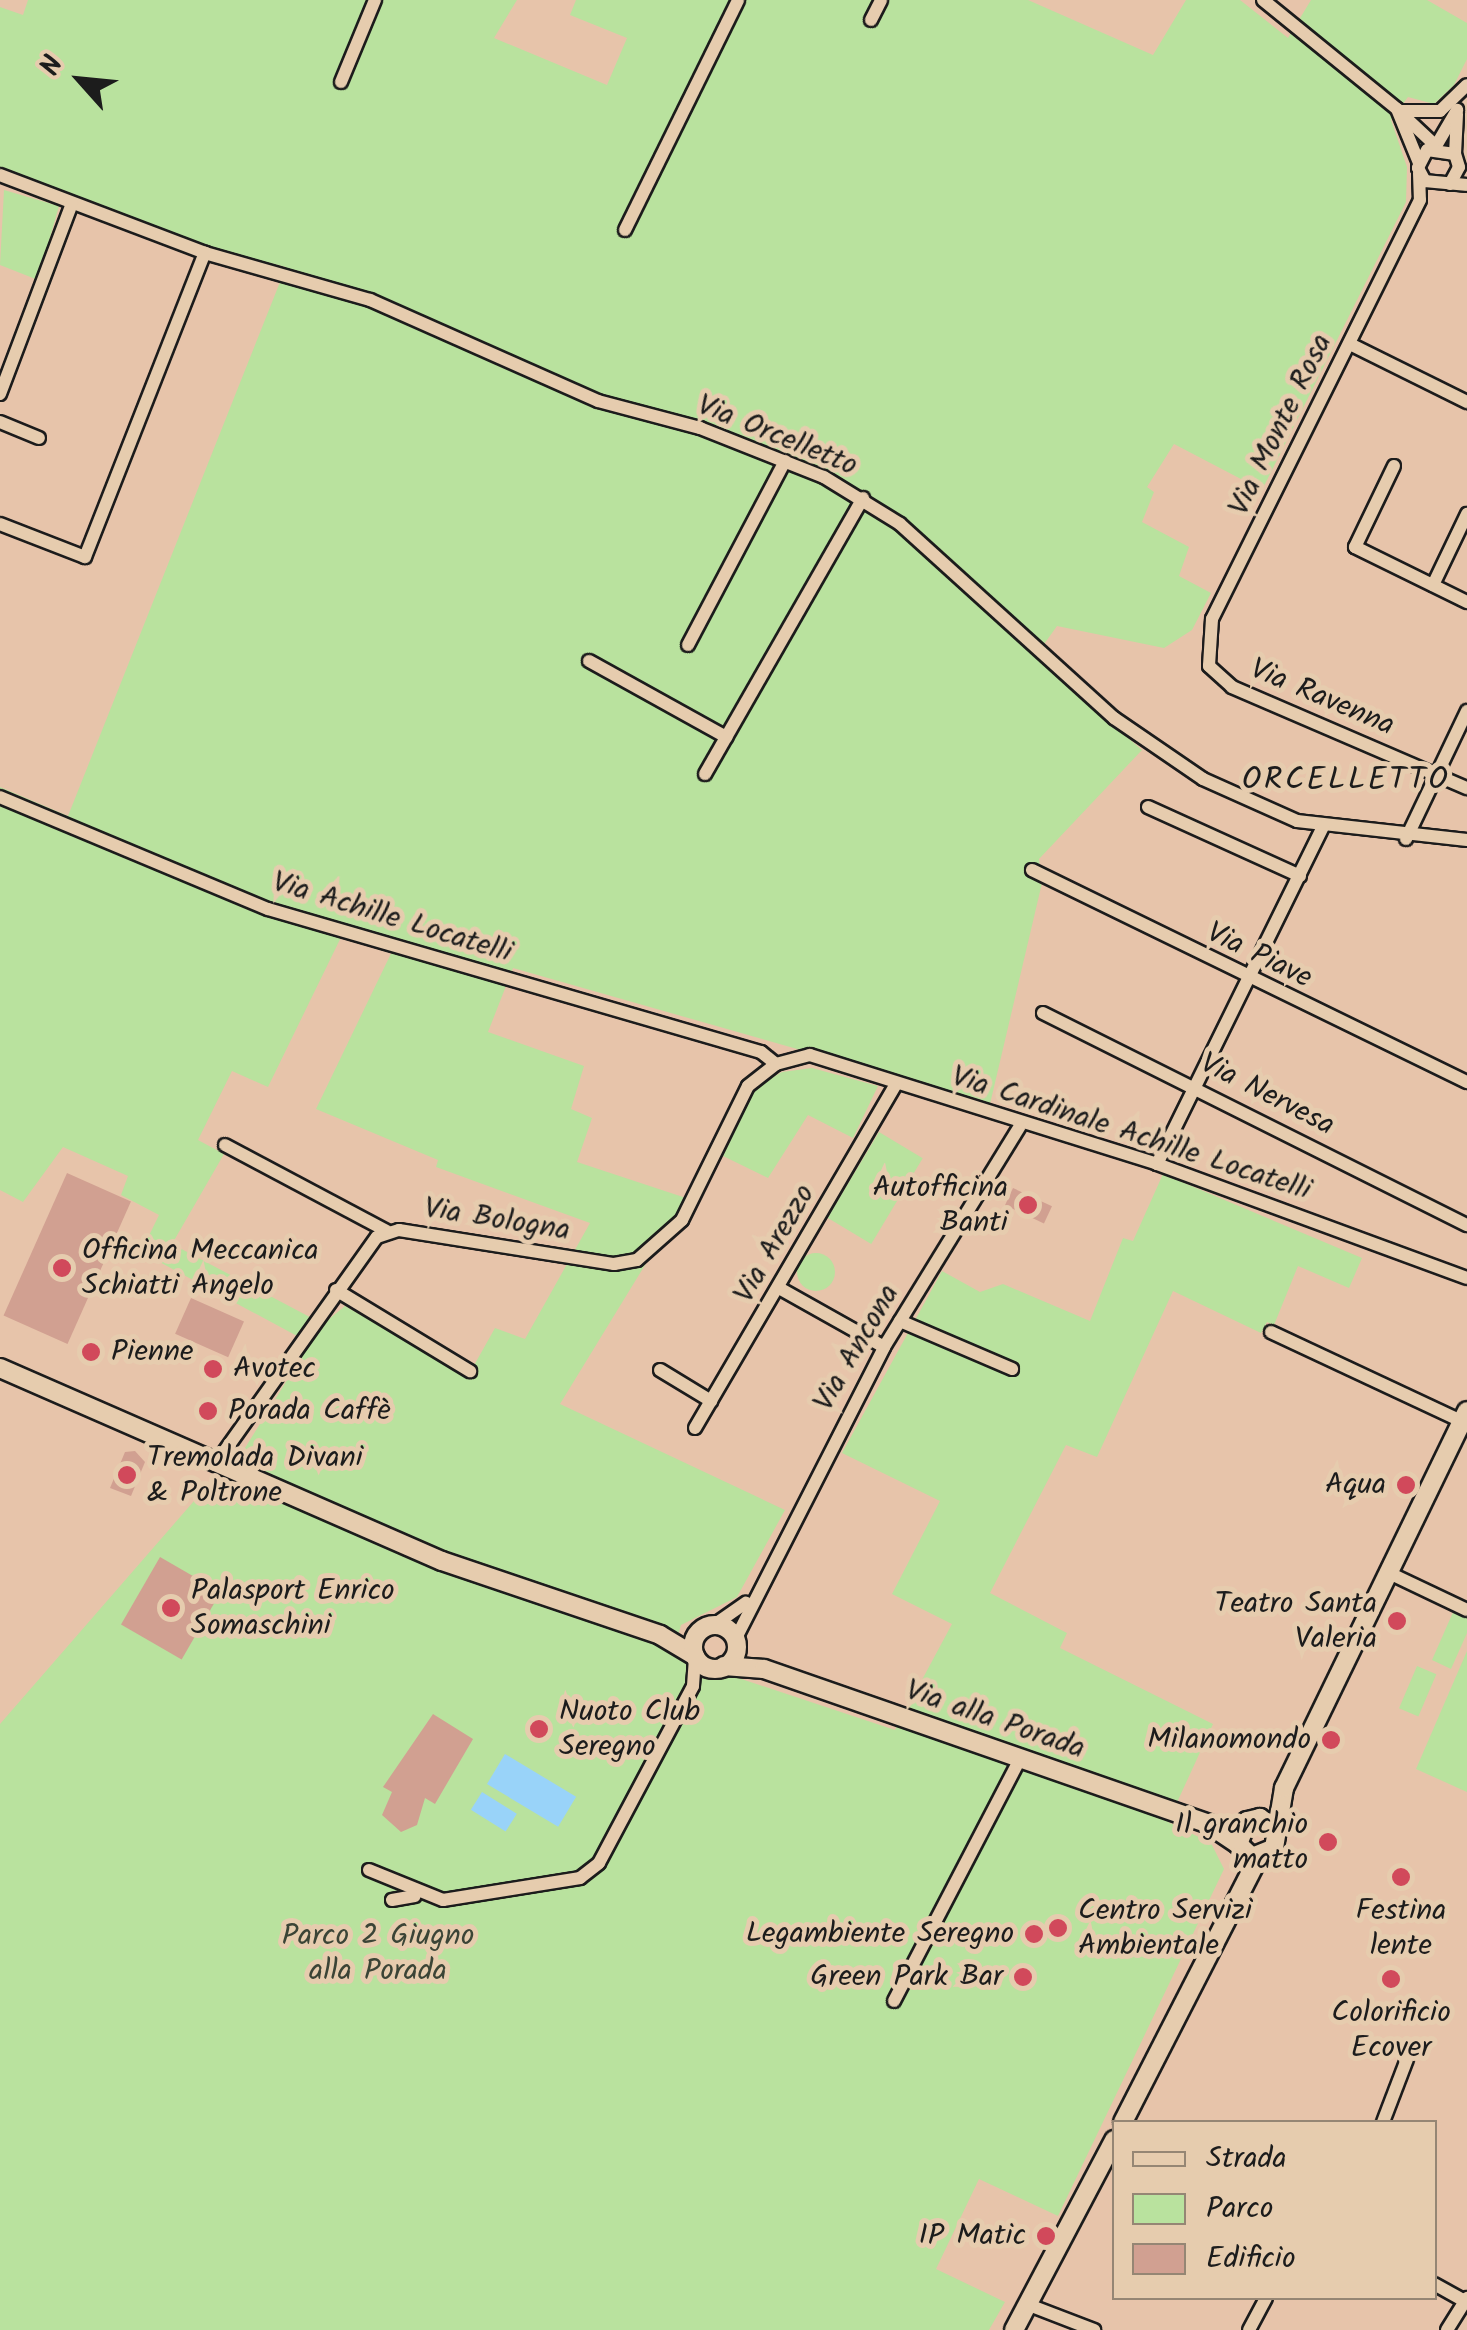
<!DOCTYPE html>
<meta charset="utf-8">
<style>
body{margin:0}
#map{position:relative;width:1467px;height:2330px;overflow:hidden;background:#e7c4aa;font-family:Kalam,sans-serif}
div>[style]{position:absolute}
.green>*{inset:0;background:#b9e29e;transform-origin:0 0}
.round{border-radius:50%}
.water>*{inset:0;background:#99d3f9;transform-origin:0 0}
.building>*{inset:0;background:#d1a091;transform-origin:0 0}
.roads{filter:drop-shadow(2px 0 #1c1c1c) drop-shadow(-2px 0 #1c1c1c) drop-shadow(0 2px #1c1c1c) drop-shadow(0 -2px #1c1c1c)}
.street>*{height:12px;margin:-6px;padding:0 6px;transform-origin:6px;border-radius:6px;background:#e6ccae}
.secondary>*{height:18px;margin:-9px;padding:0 9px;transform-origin:9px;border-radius:9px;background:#e6ccae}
.secondary>.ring{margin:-9px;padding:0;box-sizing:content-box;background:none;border:18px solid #e6ccae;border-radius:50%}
.dots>*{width:28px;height:28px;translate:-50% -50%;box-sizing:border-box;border:5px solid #e6ccae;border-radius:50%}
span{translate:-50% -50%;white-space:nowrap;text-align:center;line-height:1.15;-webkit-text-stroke:10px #e6ccae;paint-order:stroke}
.street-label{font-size:30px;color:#1c1c1c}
.poi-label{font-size:30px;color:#1c1c1c}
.right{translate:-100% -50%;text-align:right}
.left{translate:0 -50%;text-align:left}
.park-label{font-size:30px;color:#3b4436}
.neighbourhood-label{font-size:32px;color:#1c1c1c;letter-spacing:2.5px}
.legend{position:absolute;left:1112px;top:2120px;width:325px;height:180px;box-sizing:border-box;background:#e6ccae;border:2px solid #958674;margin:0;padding:12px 18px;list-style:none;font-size:30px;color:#1c1c1c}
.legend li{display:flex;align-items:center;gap:20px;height:50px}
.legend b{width:50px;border:2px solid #958674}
.north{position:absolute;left:30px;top:30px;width:100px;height:100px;-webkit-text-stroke:8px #e6ccae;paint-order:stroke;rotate:297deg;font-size:28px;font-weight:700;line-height:40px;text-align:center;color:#1c1c1c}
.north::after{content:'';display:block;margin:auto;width:35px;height:45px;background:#1c1c1c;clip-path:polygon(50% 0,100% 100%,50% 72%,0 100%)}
</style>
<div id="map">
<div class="green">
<i style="clip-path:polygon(evenodd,28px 0,517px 0,494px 38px,607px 85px,627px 38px,570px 15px,576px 0,1028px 0,1153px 55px,1186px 0,1240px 0,1288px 38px,1311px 0,1427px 0,1467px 23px,1467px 59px,1454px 85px,1434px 104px,1408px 97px,1391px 120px,1407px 167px,1406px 202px,1262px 490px,1174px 444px,1147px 487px,1154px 492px,1142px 522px,1189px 547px,1179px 576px,1211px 593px,1192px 630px,1164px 648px,1057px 626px,1042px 647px,1042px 663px,1142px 750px,1039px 859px,1042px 883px,990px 1104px,513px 968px,488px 1032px,584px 1066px,571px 1109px,592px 1118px,577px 1162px,686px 1198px,560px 1404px,785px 1510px,737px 1597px,681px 1625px,672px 1656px,895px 1730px,952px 1624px,892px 1594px,940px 1501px,842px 1453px,942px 1271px,980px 1292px,1003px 1284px,1090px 1321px,1123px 1238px,1133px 1241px,1163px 1174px,1362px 1258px,1349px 1288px,1298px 1266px,1274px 1325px,1267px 1322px,1261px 1333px,1173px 1291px,1097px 1457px,1066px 1445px,990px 1593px,1067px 1633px,1060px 1648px,1213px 1724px,1168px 1822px,1211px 1843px,1224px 1869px,1058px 2216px,979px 2179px,936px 2269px,1005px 2302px,989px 2330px,0 2330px,0 1724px,214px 1478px,227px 1477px,310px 1343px,141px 1252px,159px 1215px,121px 1195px,128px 1176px,63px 1147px,23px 1202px,0 1190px,0 787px,68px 816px,286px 267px,203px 246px,0 170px,0 7px,23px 15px,28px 0,347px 925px,398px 939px,316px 1109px,438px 1160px,436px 1167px,590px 1223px,525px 1339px,495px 1328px,468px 1376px,345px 1306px,323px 1324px,172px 1244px,224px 1154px,198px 1140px,232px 1071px,268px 1087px,347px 925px)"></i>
<i style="clip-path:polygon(4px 190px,59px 206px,38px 280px,0 265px)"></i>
<i style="clip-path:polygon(812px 1068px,878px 1086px,853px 1138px,808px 1115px,768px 1178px,723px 1156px,754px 1088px,782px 1072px)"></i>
<i style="left:879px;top:1132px;width:51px;height:100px;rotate:31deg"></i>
<i class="round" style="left:797px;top:1253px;width:38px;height:38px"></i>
<i style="clip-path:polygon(1454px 1610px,1467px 1616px,1467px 1633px,1451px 1669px,1432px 1660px)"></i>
<i style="clip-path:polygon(1467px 1651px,1467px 1792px,1416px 1769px)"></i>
<i style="left:1417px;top:1666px;width:21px;height:46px;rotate:23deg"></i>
</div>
<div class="water">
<i style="left:505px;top:1754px;width:83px;height:35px;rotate:31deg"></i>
<i style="left:482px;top:1792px;width:41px;height:21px;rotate:32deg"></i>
</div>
<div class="building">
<i style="left:67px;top:1173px;width:70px;height:156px;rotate:24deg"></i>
<i style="left:1013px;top:1188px;width:43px;height:19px;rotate:25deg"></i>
<i style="left:191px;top:1298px;width:58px;height:39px;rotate:24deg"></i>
<i style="clip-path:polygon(135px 1451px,145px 1462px,131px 1496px,110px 1488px,125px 1452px)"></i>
<i style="left:160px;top:1557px;width:70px;height:78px;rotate:30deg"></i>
<i style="clip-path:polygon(433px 1714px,473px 1739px,435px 1804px,425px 1798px,417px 1825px,401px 1832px,382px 1815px,392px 1792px,383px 1787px)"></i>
</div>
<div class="roads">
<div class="street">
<i style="left:1263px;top:0;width:173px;rotate:39.1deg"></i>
<i style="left:1397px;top:109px;width:58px;rotate:67.8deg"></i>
<i style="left:871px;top:20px;width:22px;rotate:-63deg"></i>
<i style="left:341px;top:82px;width:89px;rotate:-67.5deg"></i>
<i style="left:1401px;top:111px;width:39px"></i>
<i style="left:1440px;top:111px;width:37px;rotate:-44deg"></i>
<i style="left:1403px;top:115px;width:45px;rotate:43.2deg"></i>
<i style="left:1436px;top:146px;width:42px;rotate:-59.7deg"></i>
<i style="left:1455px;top:154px;width:40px;rotate:-87.1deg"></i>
<i style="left:1419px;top:173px;width:27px;rotate:88deg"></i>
<i style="left:1420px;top:200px;width:468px;rotate:116.4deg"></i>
<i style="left:1212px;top:619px;width:47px;rotate:93.7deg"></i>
<i style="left:1209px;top:666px;width:31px;rotate:42deg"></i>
<i style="left:1232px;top:687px;width:256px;rotate:23.3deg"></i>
<i style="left:0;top:175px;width:219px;rotate:20.8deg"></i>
<i style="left:205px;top:253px;width:172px;rotate:15.9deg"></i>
<i style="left:370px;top:300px;width:249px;rotate:23.9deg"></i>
<i style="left:598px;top:401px;width:106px;rotate:14.8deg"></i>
<i style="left:700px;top:428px;width:133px;rotate:21.6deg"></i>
<i style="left:824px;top:477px;width:89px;rotate:31.7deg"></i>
<i style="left:900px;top:524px;width:289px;rotate:42.2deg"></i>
<i style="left:1114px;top:718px;width:108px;rotate:34.4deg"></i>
<i style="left:1203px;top:779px;width:103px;rotate:24.1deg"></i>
<i style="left:1297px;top:821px;width:171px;rotate:6.4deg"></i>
<i style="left:1450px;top:184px;width:19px;rotate:-62deg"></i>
<i style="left:1459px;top:167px;width:14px;rotate:-107deg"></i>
<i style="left:1455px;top:154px;width:28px;rotate:-172deg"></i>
<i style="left:1427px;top:150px;width:20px;rotate:117deg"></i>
<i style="left:1418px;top:168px;width:15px;rotate:62deg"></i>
<i style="left:1425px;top:181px;width:42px;rotate:5.4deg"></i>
<i style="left:625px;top:230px;width:256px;rotate:-63.8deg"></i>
<i style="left:1350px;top:344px;width:131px;rotate:26.4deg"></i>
<i style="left:0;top:394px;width:204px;rotate:-69.3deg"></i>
<i style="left:0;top:422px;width:42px;rotate:22.3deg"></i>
<i style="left:1394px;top:466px;width:90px;rotate:115.7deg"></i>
<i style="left:1355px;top:547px;width:125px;rotate:26.2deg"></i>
<i style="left:0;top:524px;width:91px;rotate:21.2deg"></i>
<i style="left:85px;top:557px;width:327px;rotate:-68.5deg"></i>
<i style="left:1433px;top:585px;width:79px;rotate:-64.4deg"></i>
<i style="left:688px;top:645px;width:208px;rotate:-62.2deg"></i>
<i style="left:589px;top:661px;width:157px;rotate:29deg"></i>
<i style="left:705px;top:774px;width:318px;rotate:-60.2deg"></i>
<i style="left:0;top:797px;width:290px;rotate:22.7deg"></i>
<i style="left:268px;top:909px;width:513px;rotate:16.18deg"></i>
<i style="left:761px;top:1052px;width:19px;rotate:39deg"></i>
<i style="left:1148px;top:807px;width:167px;rotate:24.4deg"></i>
<i style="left:1406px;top:839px;width:142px;rotate:-64.5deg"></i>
<i style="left:1032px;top:870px;width:484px;rotate:26deg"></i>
<i style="left:1043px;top:1013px;width:474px;rotate:26.6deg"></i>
<i style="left:225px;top:1145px;width:183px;rotate:28deg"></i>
<i style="left:1157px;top:1164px;width:377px;rotate:-63.8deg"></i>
<i style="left:779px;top:1288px;width:120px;rotate:29.3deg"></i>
<i style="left:336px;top:1290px;width:157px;rotate:31.2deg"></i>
<i style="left:900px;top:1321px;width:122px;rotate:23.2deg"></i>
<i style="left:1271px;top:1332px;width:217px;rotate:25.1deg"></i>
<i style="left:660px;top:1370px;width:60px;rotate:31.3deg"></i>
<i style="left:695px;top:1428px;width:398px;rotate:-59.7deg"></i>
<i style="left:219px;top:1459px;width:272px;rotate:-54.6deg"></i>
<i style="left:377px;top:1237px;width:23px;rotate:-18deg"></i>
<i style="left:399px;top:1230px;width:218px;rotate:9deg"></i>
<i style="left:614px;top:1264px;width:23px;rotate:-10deg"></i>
<i style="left:637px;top:1260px;width:60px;rotate:-41.6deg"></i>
<i style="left:682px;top:1220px;width:149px;rotate:-63.8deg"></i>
<i style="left:748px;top:1086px;width:36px;rotate:-38deg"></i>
<i style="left:776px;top:1064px;width:35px;rotate:-15deg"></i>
<i style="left:810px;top:1055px;width:364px;rotate:17.4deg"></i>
<i style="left:1157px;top:1164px;width:330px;rotate:20.2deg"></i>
<i style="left:1389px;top:1573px;width:86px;rotate:25.4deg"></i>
<i style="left:714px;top:1625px;width:39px;rotate:-35deg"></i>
<i style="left:735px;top:1640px;width:329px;rotate:-63deg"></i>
<i style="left:884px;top:1347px;width:259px;rotate:-58.4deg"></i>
<i style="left:369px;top:1870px;width:80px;rotate:22.1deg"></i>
<i style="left:443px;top:1900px;width:139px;rotate:-9.1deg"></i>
<i style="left:580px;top:1878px;width:24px;rotate:-38deg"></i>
<i style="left:599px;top:1863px;width:200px;rotate:-62deg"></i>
<i style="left:693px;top:1686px;width:30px;rotate:-86deg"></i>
<i style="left:392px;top:1900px;width:23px;rotate:-10deg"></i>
<i style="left:894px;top:2001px;width:273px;rotate:-62.5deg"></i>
<i style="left:1383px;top:2122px;width:67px;rotate:-69.1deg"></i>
<i style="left:1434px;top:2284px;width:35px;rotate:29deg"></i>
<i style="left:1029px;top:2305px;width:70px;rotate:21deg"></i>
<i style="left:1249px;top:2330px;width:36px;rotate:-62deg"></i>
<i style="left:1447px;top:2330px;width:38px;rotate:-58deg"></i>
</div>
<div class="secondary">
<i style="left:0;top:1368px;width:482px;rotate:23.6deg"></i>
<i style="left:442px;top:1561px;width:230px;rotate:18.7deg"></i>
<i style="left:660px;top:1635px;width:41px;rotate:31deg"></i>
<i class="ring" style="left:693px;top:1625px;width:26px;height:26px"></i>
<i style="left:724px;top:1666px;width:40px;rotate:4.3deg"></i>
<i style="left:764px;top:1669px;width:470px;rotate:19.2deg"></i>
<i style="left:1208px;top:1824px;width:36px;rotate:34deg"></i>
<i style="left:1275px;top:1829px;width:19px;rotate:-144deg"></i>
<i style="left:1260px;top:1818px;width:13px;rotate:167deg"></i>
<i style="left:1247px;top:1821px;width:25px;rotate:111deg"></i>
<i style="left:1238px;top:1844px;width:19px;rotate:43deg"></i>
<i style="left:1252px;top:1857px;width:24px;rotate:-22deg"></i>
<i style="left:1274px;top:1848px;width:61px;rotate:-80.5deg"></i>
<i style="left:1284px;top:1788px;width:419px;rotate:-64.1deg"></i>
<i style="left:1123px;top:2122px;width:297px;rotate:-62.9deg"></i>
<i style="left:1014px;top:2330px;width:215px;rotate:-62.2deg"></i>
</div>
</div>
<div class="dots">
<i style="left:1028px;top:1205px;background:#d1495b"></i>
<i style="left:62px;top:1268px;background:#d1495b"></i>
<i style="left:91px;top:1352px;background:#d1495b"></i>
<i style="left:213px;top:1369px;background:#d1495b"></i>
<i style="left:208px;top:1411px;background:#d1495b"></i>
<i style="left:127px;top:1475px;background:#d1495b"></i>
<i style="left:1406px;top:1485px;background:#d1495b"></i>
<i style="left:171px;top:1608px;background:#d1495b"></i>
<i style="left:1397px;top:1621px;background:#d1495b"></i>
<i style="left:539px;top:1729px;background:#d1495b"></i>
<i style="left:1331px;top:1740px;background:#d1495b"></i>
<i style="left:1328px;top:1842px;background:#d1495b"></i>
<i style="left:1401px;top:1877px;background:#d1495b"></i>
<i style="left:1058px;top:1928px;background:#d1495b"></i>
<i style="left:1034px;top:1934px;background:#d1495b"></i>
<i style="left:1023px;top:1977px;background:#d1495b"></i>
<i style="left:1391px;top:1979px;background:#d1495b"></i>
<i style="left:1046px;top:2236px;background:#d1495b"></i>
</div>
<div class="street-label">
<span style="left:1281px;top:425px;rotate:-64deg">Via Monte Rosa</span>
<span style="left:777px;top:436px;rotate:22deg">Via Orcelletto</span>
<span style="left:1322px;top:698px;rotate:23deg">Via Ravenna</span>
<span style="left:392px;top:918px;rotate:17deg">Via Achille Locatelli</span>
<span style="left:1259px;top:956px;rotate:26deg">Via Piave</span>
<span style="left:1267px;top:1095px;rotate:27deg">Via Nervesa</span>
<span style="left:1131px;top:1134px;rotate:18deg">Via Cardinale Achille Locatelli</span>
<span style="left:497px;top:1220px;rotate:9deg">Via Bologna</span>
<span style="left:775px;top:1244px;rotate:-60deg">Via Arezzo</span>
<span style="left:857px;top:1348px;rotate:-60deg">Via Ancona</span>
<span style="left:995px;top:1720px;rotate:19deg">Via alla Porada</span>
</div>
<div class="poi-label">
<span class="right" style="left:1008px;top:1205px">Autofficina<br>Banti</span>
<span class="left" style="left:82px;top:1268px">Officina Meccanica<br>Schiatti Angelo</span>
<span class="left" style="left:111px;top:1352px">Pienne</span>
<span class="left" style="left:233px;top:1369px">Avotec</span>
<span class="left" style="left:228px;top:1411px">Porada Caffè</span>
<span class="left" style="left:147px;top:1475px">Tremolada Divani<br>&amp; Poltrone</span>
<span class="right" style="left:1386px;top:1485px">Aqua</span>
<span class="left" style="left:191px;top:1608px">Palasport Enrico<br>Somaschini</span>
<span class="right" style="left:1377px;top:1621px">Teatro Santa<br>Valeria</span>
<span class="left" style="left:559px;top:1729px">Nuoto Club<br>Seregno</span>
<span class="right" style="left:1311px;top:1740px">Milanomondo</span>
<span class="right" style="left:1308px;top:1842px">Il granchio<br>matto</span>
<span class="left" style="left:1078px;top:1928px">Centro Servizi<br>Ambientale</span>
<span style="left:1401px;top:1928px">Festina<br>lente</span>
<span class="right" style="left:1014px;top:1934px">Legambiente Seregno</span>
<span class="right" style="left:1003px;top:1977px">Green Park Bar</span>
<span style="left:1391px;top:2030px">Colorificio<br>Ecover</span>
<span class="right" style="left:1026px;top:2236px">IP Matic</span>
</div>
<div class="park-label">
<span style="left:378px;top:1953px">Parco 2 Giugno<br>alla Porada</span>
</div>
<div class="neighbourhood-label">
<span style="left:1346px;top:781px">ORCELLETTO</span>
</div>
<ul class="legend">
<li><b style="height:12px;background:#e6ccae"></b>Strada</li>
<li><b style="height:28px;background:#b9e29e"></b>Parco</li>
<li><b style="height:28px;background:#d1a091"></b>Edificio</li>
</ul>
<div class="north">N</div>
</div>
